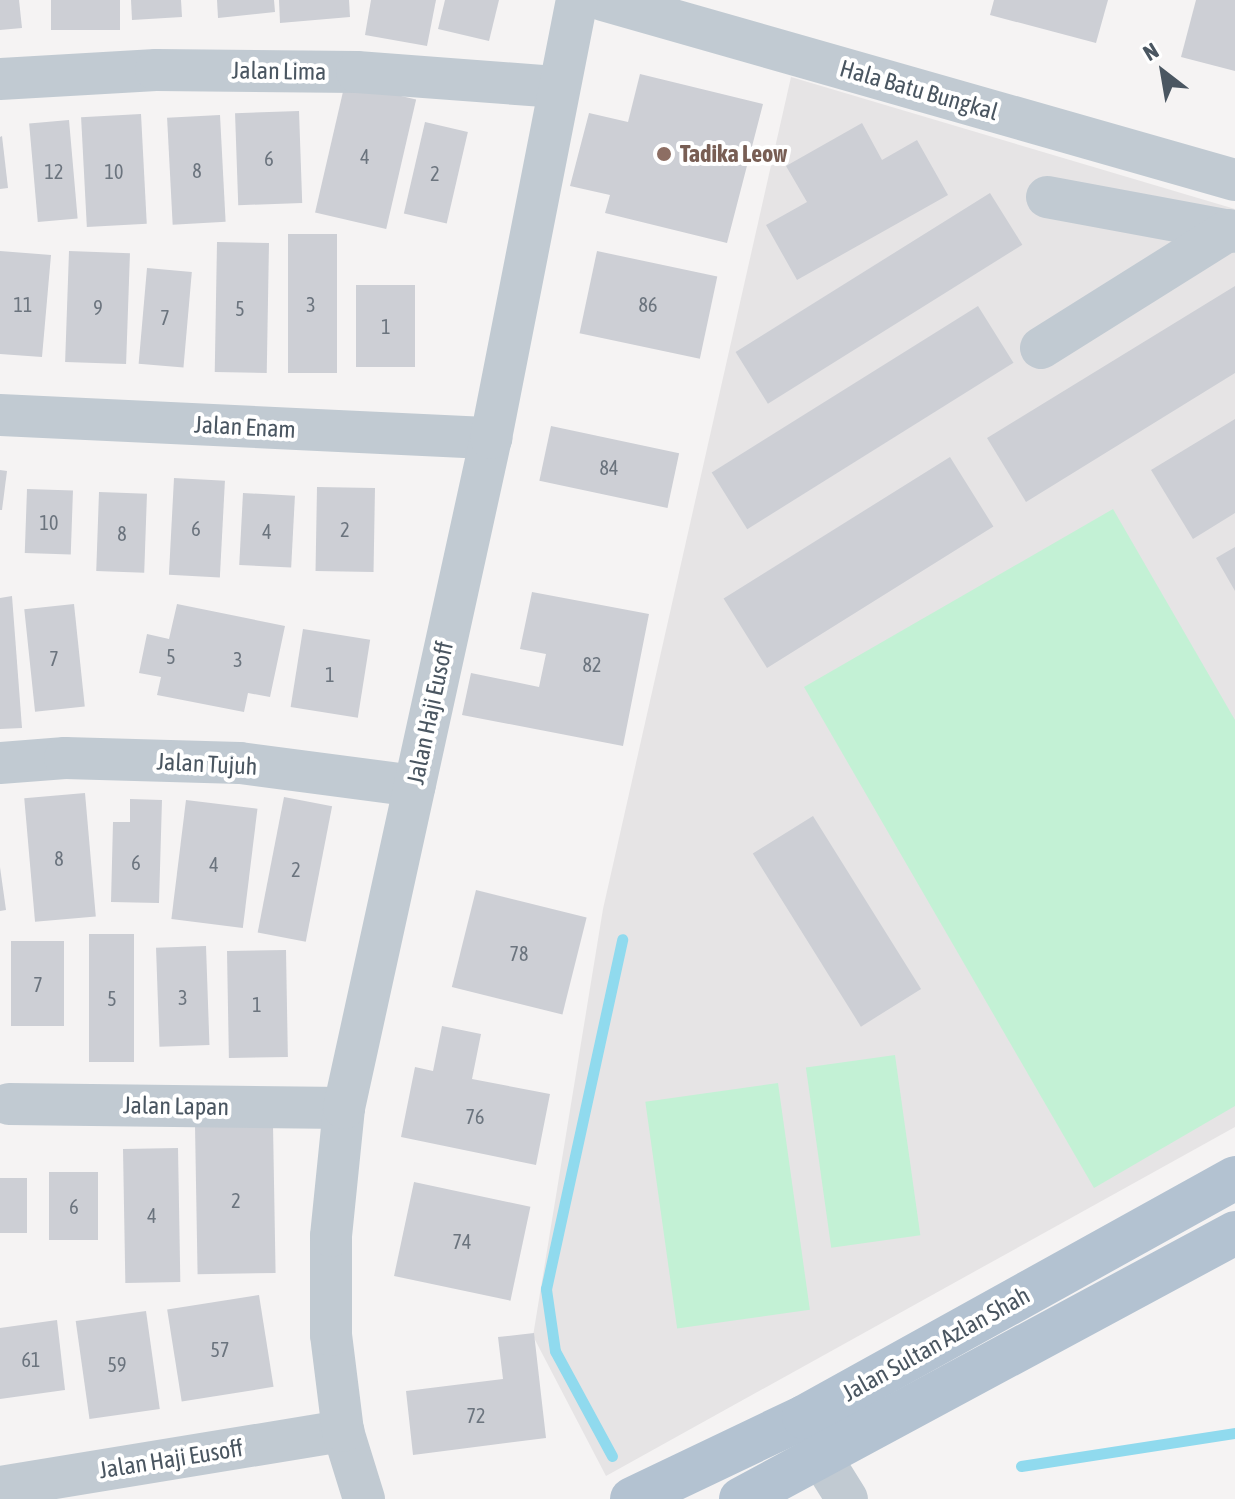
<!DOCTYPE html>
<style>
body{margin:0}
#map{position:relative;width:1235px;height:1499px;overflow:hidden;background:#f5f3f3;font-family:"Asap Condensed",sans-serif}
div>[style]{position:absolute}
.education>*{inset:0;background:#e6e4e5}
.green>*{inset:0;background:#c3f1d5;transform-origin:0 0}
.stream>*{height:11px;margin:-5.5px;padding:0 5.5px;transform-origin:5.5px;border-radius:5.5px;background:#90daee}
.building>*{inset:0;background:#cdcfd5;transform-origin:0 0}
.minor>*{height:42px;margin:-21px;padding:0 21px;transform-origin:21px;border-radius:21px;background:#c1cad2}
.major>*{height:44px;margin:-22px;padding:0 22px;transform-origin:22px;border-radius:22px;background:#b3c2d1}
.dots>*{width:22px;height:22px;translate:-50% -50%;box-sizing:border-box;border:4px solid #fff;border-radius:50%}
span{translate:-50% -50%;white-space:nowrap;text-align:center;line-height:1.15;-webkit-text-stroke:8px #fff;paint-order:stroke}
.number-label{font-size:20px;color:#6b747e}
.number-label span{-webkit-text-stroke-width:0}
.street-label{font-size:24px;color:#4a5661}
.education-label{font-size:24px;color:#785e54;font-weight:700}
.left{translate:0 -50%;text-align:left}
.north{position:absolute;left:1123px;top:32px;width:80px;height:80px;-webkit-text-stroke:6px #fff;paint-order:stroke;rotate:329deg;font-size:22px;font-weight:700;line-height:32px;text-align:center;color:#4a5661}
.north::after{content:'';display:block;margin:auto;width:28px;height:36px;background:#4a5661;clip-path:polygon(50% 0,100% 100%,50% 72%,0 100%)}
</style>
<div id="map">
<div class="education">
<i style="clip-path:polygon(791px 77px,1235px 209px,1235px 1127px,606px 1476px,533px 1336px,603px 909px)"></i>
</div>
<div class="green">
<i style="clip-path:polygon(1113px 509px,1235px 720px,1235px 1106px,1094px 1188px,804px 687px)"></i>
<i style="left:895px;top:1055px;width:182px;height:90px;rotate:82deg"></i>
<i style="left:778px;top:1083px;width:229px;height:134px;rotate:82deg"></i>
</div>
<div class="stream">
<i style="left:612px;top:1456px;width:119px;rotate:-118.5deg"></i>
<i style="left:555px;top:1351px;width:63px;rotate:-98.3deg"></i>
<i style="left:546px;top:1289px;width:358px;rotate:-77.7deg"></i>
<i style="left:1021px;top:1466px;width:217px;rotate:-8.8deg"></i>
</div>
<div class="building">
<i style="clip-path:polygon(0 0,19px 0,22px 28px,0 30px)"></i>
<i style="left:51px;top:0;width:69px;height:30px"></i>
<i style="clip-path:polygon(131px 0,181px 0,182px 17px,132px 20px)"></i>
<i style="clip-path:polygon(217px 0,274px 0,275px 12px,218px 18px)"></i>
<i style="clip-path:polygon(279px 0,349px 0,350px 17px,280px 23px)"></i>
<i style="clip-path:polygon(371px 0,436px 0,427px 46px,365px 35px)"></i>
<i style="clip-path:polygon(445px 0,499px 0,489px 41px,438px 29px)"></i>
<i style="clip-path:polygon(994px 0,1108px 0,1096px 43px,990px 15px)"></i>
<i style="clip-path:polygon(1196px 0,1235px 0,1235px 71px,1181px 57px)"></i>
<i style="clip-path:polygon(640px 74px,763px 104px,727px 243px,605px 213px,610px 195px,570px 186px,589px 113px,628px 122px)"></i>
<i style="left:345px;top:83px;width:73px;height:133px;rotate:13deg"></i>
<i style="left:299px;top:111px;width:92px;height:64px;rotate:88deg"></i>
<i style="left:141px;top:114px;width:110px;height:60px;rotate:87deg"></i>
<i style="left:220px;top:115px;width:107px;height:53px;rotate:87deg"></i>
<i style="left:69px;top:120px;width:99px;height:40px;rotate:85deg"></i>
<i style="left:425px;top:122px;width:44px;height:94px;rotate:13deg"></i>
<i style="clip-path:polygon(862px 123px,882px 160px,917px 140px,948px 195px,797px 280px,766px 225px,807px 202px,786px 166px)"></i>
<i style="clip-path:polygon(2px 136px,8px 188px,0 189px,0 137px)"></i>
<i style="left:990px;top:193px;width:61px;height:300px;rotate:58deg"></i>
<i style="left:288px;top:234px;width:49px;height:139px"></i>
<i style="left:217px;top:242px;width:52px;height:130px;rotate:1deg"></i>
<i style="clip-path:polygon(0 251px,51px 255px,42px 357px,0 354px)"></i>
<i style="left:69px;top:251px;width:61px;height:111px;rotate:2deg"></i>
<i style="left:597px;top:251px;width:123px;height:84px;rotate:12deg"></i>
<i style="left:147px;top:268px;width:45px;height:96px;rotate:5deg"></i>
<i style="left:356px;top:285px;width:59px;height:82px"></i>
<i style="clip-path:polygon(1235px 286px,1235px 373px,1026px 502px,987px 438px)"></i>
<i style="left:978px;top:306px;width:67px;height:314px;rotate:58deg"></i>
<i style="clip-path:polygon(1235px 419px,1235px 513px,1193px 539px,1151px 470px)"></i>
<i style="left:551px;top:426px;width:131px;height:56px;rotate:12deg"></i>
<i style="left:950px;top:457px;width:82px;height:267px;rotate:58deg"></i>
<i style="clip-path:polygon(0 470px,7px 471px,2px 510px,0 510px)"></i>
<i style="left:174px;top:478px;width:51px;height:97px;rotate:3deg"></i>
<i style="left:317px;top:487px;width:58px;height:84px;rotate:1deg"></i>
<i style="left:27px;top:489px;width:46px;height:64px;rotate:2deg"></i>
<i style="left:99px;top:492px;width:48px;height:79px;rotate:2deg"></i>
<i style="left:243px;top:493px;width:52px;height:72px;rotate:3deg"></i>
<i style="clip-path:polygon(1235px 547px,1235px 591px,1216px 558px)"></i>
<i style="clip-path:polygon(532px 592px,649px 614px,623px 746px,462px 715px,471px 673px,539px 687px,546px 654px,520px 649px)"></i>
<i style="clip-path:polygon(12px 596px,22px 728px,0 729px,0 598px)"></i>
<i style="left:74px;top:604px;width:103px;height:50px;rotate:84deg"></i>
<i style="clip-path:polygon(177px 604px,285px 626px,270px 697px,248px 693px,244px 712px,157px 695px,161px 677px,139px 673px,147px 634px,169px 639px)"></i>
<i style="left:303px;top:629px;width:68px;height:79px;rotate:9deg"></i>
<i style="left:85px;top:793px;width:124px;height:61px;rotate:85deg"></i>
<i style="left:284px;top:797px;width:49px;height:138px;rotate:11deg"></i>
<i style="clip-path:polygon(130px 799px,162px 800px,159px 903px,111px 902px,113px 822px,130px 822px)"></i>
<i style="left:186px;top:800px;width:72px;height:120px;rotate:7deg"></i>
<i style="left:813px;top:816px;width:204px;height:71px;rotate:58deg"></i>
<i style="clip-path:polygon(0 867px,6px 910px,0 911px)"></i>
<i style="left:476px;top:890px;width:114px;height:100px;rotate:14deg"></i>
<i style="left:89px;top:934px;width:45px;height:128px"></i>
<i style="left:11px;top:941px;width:53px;height:85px"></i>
<i style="left:206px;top:946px;width:99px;height:50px;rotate:88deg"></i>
<i style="left:286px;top:950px;width:107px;height:59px;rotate:89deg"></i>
<i style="clip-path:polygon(442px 1026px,481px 1034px,472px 1079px,550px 1094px,536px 1165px,401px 1137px,415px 1067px,433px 1071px)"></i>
<i style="left:273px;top:1125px;width:148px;height:78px;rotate:89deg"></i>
<i style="left:178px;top:1148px;width:134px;height:55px;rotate:89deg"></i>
<i style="left:49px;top:1172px;width:49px;height:68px"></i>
<i style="left:0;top:1178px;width:27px;height:55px"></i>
<i style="left:414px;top:1182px;width:119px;height:96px;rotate:12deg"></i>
<i style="left:259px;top:1295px;width:93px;height:93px;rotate:81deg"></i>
<i style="left:146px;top:1311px;width:99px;height:71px;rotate:82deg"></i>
<i style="clip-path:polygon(57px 1320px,65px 1390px,0 1399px,0 1328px)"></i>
<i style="clip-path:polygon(534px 1333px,546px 1438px,413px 1455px,406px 1391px,503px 1379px,498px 1337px)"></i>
</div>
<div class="minor">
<i style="left:603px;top:0;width:657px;rotate:15.9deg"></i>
<i style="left:0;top:79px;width:156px;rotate:-3.3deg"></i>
<i style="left:156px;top:70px;width:201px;rotate:0.6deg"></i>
<i style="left:357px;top:72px;width:202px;rotate:4.3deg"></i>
<i style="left:1047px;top:197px;width:191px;rotate:10.5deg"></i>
<i style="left:1041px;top:348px;width:222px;rotate:-32.1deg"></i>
<i style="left:0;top:415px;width:492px;rotate:2.7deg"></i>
<i style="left:0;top:763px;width:65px;rotate:-4.4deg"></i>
<i style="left:65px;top:758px;width:175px;rotate:1.6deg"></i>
<i style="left:240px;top:763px;width:176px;rotate:7.5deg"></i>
<i style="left:9px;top:1104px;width:335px;rotate:0.7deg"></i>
<i style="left:822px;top:1459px;width:47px;rotate:58deg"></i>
<i style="left:0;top:1487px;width:348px;rotate:-9.3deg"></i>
<i style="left:364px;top:1499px;width:71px;rotate:-107.2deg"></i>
<i style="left:343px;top:1431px;width:97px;rotate:-97.1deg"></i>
<i style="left:331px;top:1335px;width:99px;rotate:-90deg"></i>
<i style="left:331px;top:1236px;width:129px;rotate:-84.2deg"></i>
<i style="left:344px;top:1108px;width:686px;rotate:-77.63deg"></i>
<i style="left:491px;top:438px;width:446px;rotate:-78.9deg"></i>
</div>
<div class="major">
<i style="left:632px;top:1499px;width:191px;rotate:-25.5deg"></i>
<i style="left:804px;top:1417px;width:493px;rotate:-29deg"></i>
<i style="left:741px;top:1499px;width:561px;rotate:-28.3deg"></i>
</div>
<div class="dots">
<i style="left:664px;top:154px;background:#8d6e63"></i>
</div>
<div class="number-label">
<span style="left:365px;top:156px">4</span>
<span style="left:269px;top:158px">6</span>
<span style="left:197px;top:170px">8</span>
<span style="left:54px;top:171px">12</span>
<span style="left:114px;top:171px">10</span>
<span style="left:435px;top:173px">2</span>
<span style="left:23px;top:304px">11</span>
<span style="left:311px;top:304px">3</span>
<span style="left:648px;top:304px">86</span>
<span style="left:98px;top:307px">9</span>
<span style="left:240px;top:308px">5</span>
<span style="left:165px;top:317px">7</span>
<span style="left:386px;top:326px">1</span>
<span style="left:609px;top:467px">84</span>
<span style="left:49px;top:522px">10</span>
<span style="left:196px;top:528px">6</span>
<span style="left:345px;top:529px">2</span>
<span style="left:267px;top:531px">4</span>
<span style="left:122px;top:533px">8</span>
<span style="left:171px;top:656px">5</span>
<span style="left:54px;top:658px">7</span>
<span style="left:238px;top:659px">3</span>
<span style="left:592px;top:664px">82</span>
<span style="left:330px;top:674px">1</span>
<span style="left:59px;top:858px">8</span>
<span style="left:136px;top:862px">6</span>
<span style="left:214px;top:864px">4</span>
<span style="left:296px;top:869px">2</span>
<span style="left:519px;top:953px">78</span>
<span style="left:38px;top:984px">7</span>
<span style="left:183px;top:997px">3</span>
<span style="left:112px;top:998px">5</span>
<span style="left:257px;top:1004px">1</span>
<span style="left:475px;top:1116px">76</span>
<span style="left:236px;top:1200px">2</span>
<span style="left:74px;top:1206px">6</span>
<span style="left:152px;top:1215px">4</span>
<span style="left:462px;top:1241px">74</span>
<span style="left:220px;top:1349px">57</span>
<span style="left:31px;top:1359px">61</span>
<span style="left:117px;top:1364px">59</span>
<span style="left:476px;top:1415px">72</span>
</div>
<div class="street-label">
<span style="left:279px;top:71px;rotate:1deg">Jalan Lima</span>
<span style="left:919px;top:90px;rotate:16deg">Hala Batu Bungkal</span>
<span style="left:245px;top:427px;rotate:3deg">Jalan Enam</span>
<span style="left:430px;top:713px;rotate:-78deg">Jalan Haji Eusoff</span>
<span style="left:207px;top:764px;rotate:3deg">Jalan Tujuh</span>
<span style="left:176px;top:1106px;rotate:1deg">Jalan Lapan</span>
<span style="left:936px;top:1344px;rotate:-29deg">Jalan Sultan Azlan Shah</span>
<span style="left:171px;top:1459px;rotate:-9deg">Jalan Haji Eusoff</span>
</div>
<div class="education-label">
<span class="left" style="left:680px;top:154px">Tadika Leow</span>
</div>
<div class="north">N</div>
</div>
